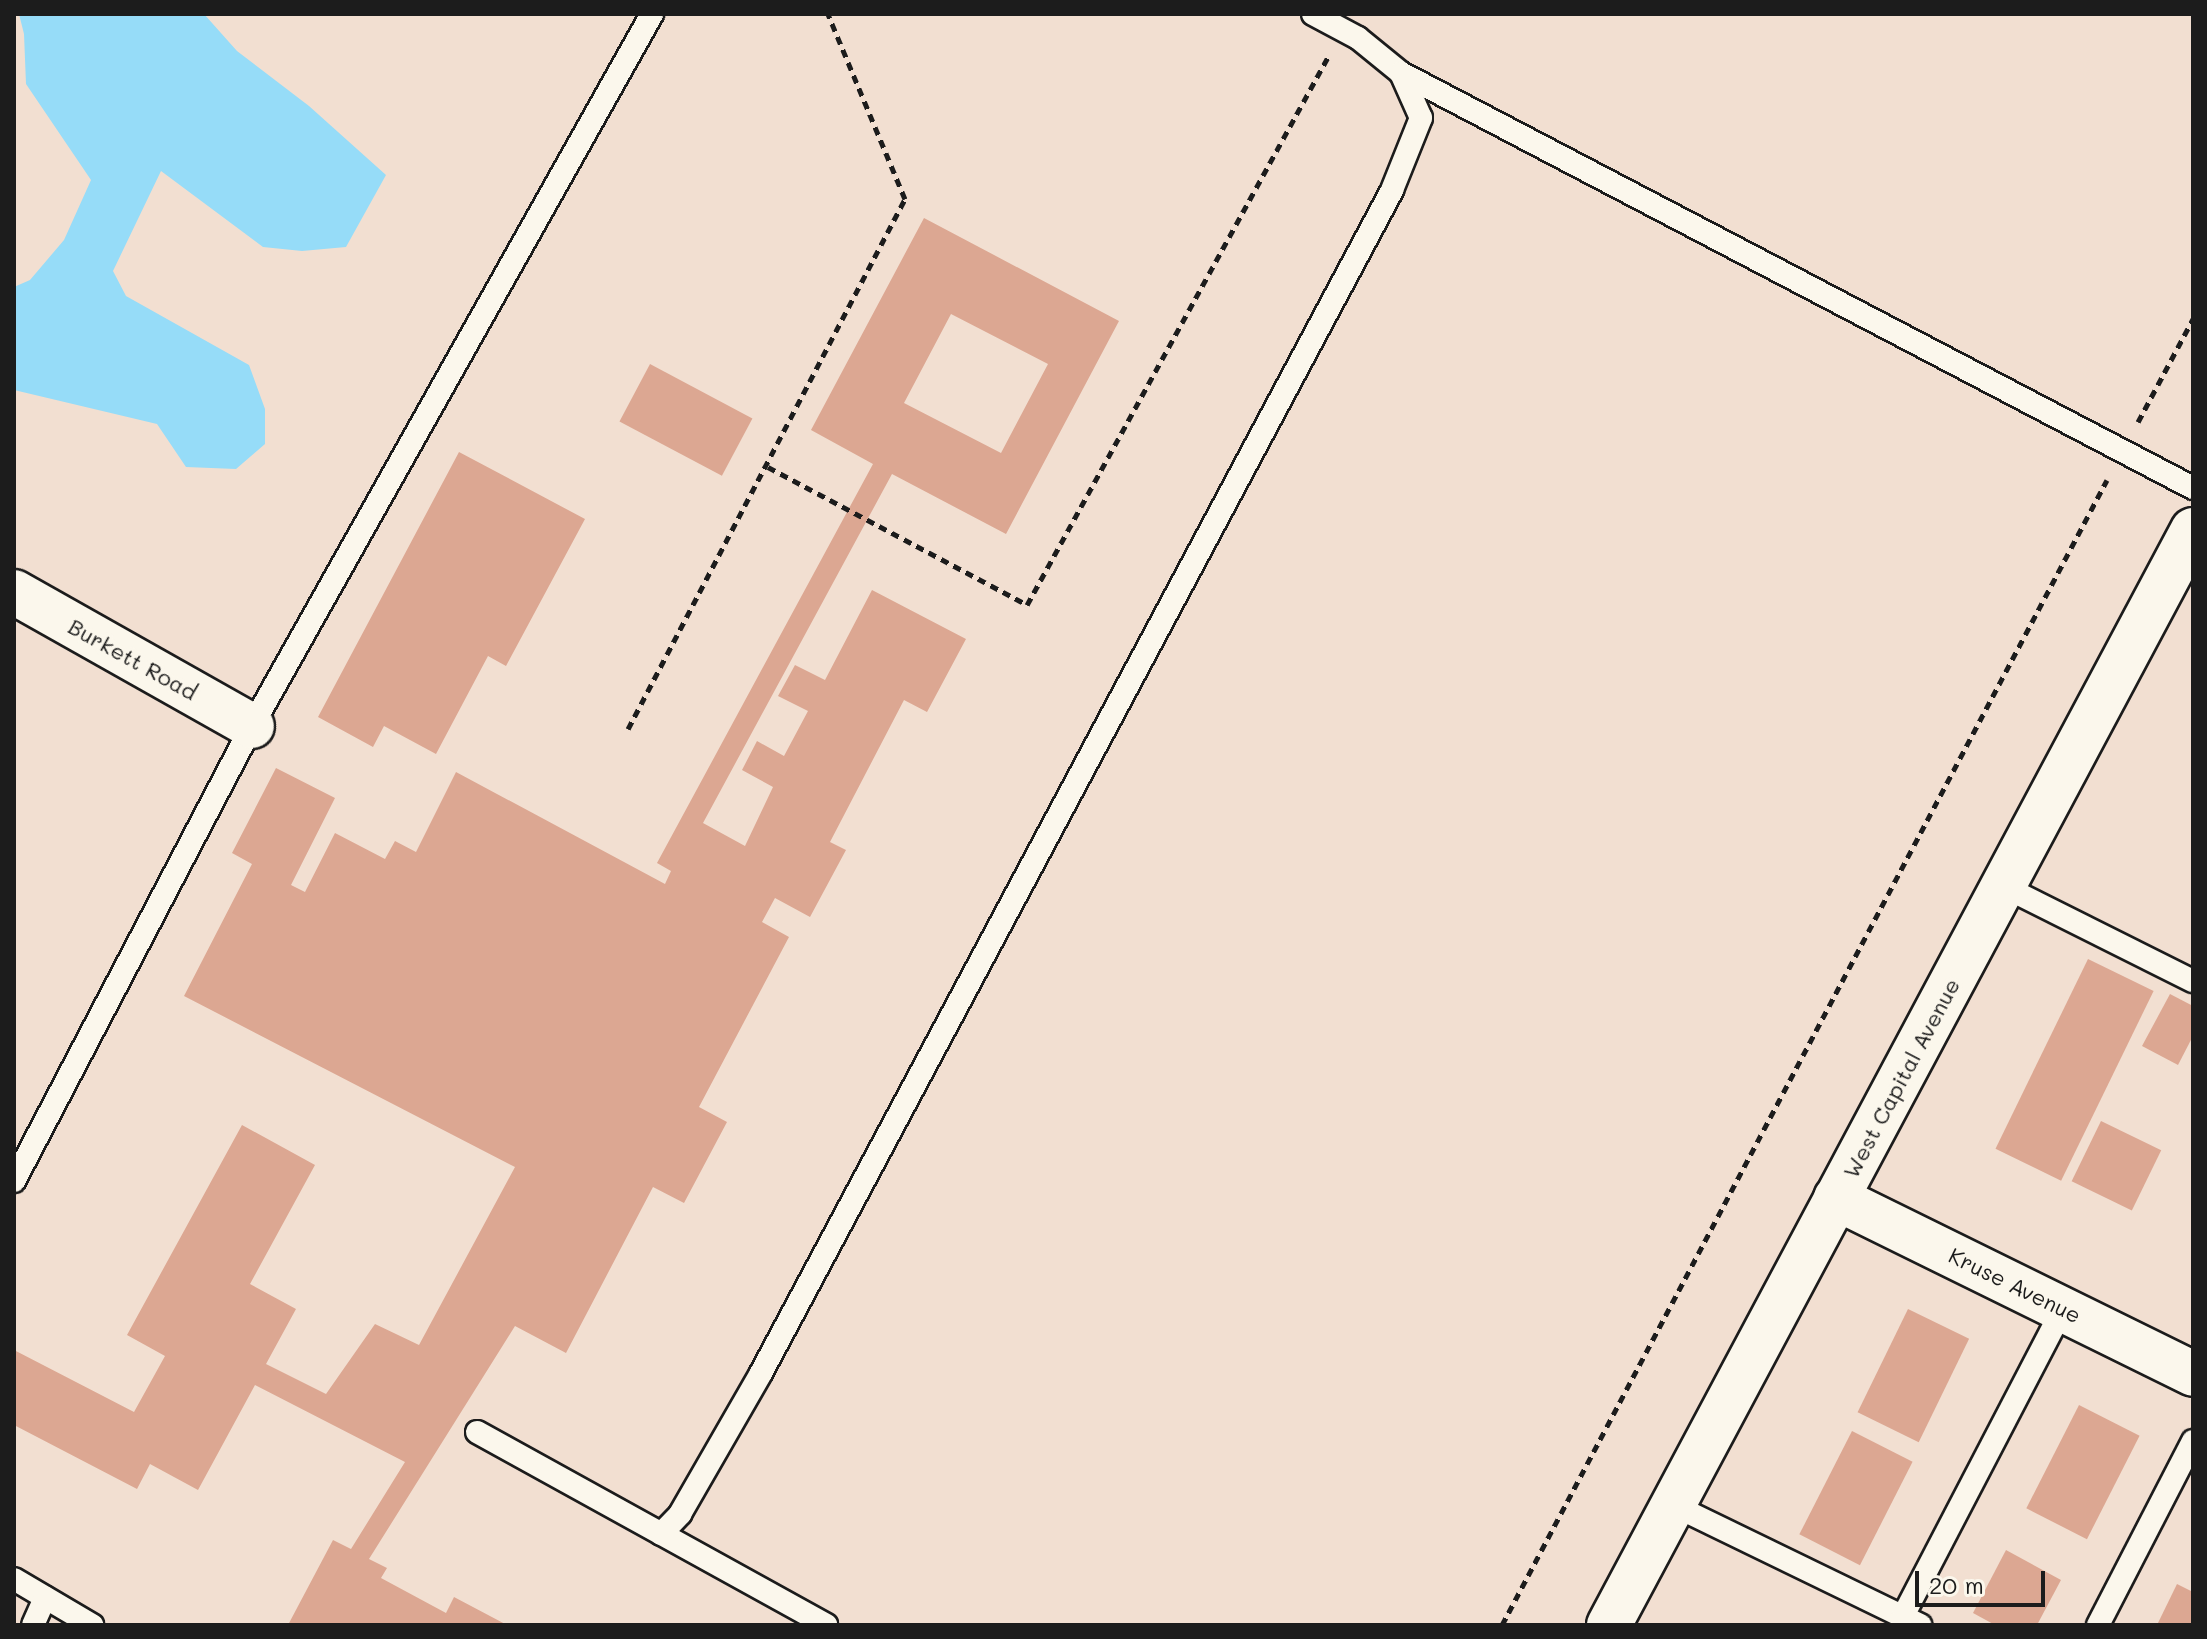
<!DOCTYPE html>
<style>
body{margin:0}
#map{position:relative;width:2207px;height:1639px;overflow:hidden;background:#f2dfd1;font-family:Mali,sans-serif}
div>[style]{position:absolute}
.water>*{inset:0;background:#96dcf8}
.building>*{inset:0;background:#dca792;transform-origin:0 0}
.path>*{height:5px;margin-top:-2.5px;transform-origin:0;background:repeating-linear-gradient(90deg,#1c1c1c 0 8px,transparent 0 14px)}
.roads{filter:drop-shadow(2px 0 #1c1c1c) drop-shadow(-2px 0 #1c1c1c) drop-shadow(0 2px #1c1c1c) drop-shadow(0 -2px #1c1c1c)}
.lane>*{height:22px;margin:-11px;padding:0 11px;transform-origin:11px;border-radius:11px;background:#fbf7ec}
.street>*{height:44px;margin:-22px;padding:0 22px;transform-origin:22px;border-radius:22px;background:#fbf7ec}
.secondary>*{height:44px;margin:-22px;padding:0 22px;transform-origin:22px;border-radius:22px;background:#fbf7ec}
span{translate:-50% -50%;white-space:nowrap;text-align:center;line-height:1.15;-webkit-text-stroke:8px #fbf7ec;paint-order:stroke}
.street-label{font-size:22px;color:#1c1c1c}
.frame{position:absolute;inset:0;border:16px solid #1c1c1c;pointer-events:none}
.scale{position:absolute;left:1915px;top:1571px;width:130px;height:36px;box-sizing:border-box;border:4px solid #1c1c1c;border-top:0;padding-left:10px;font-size:24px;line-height:28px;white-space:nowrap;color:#1c1c1c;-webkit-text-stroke:6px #fbf7ec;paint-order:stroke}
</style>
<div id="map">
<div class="water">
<i style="clip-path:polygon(19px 14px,204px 14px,237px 51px,309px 106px,386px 175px,346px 247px,302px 251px,263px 247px,161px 171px,113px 271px,126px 296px,249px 365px,265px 409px,265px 444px,236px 469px,186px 467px,157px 424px,14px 390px,14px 287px,30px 280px,64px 240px,91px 180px,26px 84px,24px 34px)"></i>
</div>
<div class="building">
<i style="clip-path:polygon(evenodd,924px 218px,1119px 321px,1006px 534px,892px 474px,703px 823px,745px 846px,773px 787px,742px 770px,757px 741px,784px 756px,808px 711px,778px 696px,795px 665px,825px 680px,872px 590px,966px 639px,927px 712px,904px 700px,830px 842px,846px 850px,810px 917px,775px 898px,762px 922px,789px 937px,699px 1107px,727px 1122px,684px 1203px,653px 1187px,566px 1353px,515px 1326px,369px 1559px,387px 1568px,381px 1578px,446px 1613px,454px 1597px,507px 1625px,288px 1625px,333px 1540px,351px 1549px,405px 1462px,255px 1385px,198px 1490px,150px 1464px,137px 1489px,14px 1425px,14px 1350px,134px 1412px,165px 1356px,127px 1335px,242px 1125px,315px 1165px,250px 1284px,296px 1309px,266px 1364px,326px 1394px,375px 1324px,419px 1345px,515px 1167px,184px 996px,252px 864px,232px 853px,276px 768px,335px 798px,291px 885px,305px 892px,335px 833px,385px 859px,395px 841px,416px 852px,456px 772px,665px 884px,671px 871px,657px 863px,873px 464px,811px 430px,924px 218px,951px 314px,1048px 364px,1001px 453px,904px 403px,951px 314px)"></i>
<i style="left:650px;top:364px;width:116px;height:65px;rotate:28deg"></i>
<i style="clip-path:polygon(459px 452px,585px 519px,506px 666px,488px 656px,436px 754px,384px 726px,373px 747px,318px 717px)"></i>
<i style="left:2088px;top:959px;width:73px;height:211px;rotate:26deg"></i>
<i style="clip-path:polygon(2170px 994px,2193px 1006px,2193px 1036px,2178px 1065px,2142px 1046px)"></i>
<i style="left:2101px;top:1121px;width:67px;height:67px;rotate:26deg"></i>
<i style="left:1908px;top:1309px;width:68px;height:115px;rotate:26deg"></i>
<i style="left:2079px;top:1405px;width:68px;height:116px;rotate:27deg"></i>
<i style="left:1852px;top:1431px;width:68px;height:116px;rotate:27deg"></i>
<i style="clip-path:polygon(2006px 1550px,2061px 1580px,2037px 1625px,1995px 1625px,1973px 1613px)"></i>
<i style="clip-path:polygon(2177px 1584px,2193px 1592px,2193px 1625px,2157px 1625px)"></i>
</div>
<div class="path">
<i style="left:2138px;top:422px;width:117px;rotate:-61.9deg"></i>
<i style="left:768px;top:467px;width:293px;rotate:28deg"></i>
<i style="left:1027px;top:605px;width:625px;rotate:-61.22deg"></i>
<i style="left:628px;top:729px;width:598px;rotate:-62.41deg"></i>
<i style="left:905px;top:199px;width:200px;rotate:-112.6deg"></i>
<i style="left:1502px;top:1625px;width:1295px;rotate:-62.15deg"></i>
</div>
<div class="roads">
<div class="lane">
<i style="left:1313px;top:14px;width:51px;rotate:28.1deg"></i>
<i style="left:1358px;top:38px;width:55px;rotate:39.1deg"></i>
<i style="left:1401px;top:73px;width:894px;rotate:27.65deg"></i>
<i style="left:2003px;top:886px;width:212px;rotate:26.6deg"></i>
<i style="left:14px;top:1181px;width:513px;rotate:-62.39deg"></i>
<i style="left:252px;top:726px;width:817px;rotate:-60.67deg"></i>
<i style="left:477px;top:1432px;width:399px;rotate:28.9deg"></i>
<i style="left:1673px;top:1505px;width:275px;rotate:25.9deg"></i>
<i style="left:661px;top:1534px;width:28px;rotate:-46deg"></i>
<i style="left:680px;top:1514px;width:163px;rotate:-60.1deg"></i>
<i style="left:761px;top:1373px;width:1341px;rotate:-61.92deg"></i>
<i style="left:1392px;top:190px;width:78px;rotate:-68.1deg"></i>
<i style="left:1421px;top:118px;width:49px;rotate:-114deg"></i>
<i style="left:14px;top:1579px;width:91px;rotate:30.5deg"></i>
<i style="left:1903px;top:1616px;width:347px;rotate:-62.5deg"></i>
<i style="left:33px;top:1625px;width:30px;rotate:-66deg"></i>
<i style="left:2098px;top:1625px;width:207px;rotate:-62.7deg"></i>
</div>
<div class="street">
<i style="left:14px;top:592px;width:273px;rotate:29.4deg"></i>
<i style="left:1836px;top:1198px;width:398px;rotate:26.2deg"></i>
</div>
<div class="secondary">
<i style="left:1609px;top:1625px;width:1241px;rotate:-61.93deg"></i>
</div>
</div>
<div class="street-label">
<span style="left:133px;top:659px;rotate:29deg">Burkett Road</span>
<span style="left:1901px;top:1078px;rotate:-62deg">West Capital Avenue</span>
<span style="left:2015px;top:1285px;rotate:26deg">Kruse Avenue</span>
</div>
<div class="frame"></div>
<div class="scale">20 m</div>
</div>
